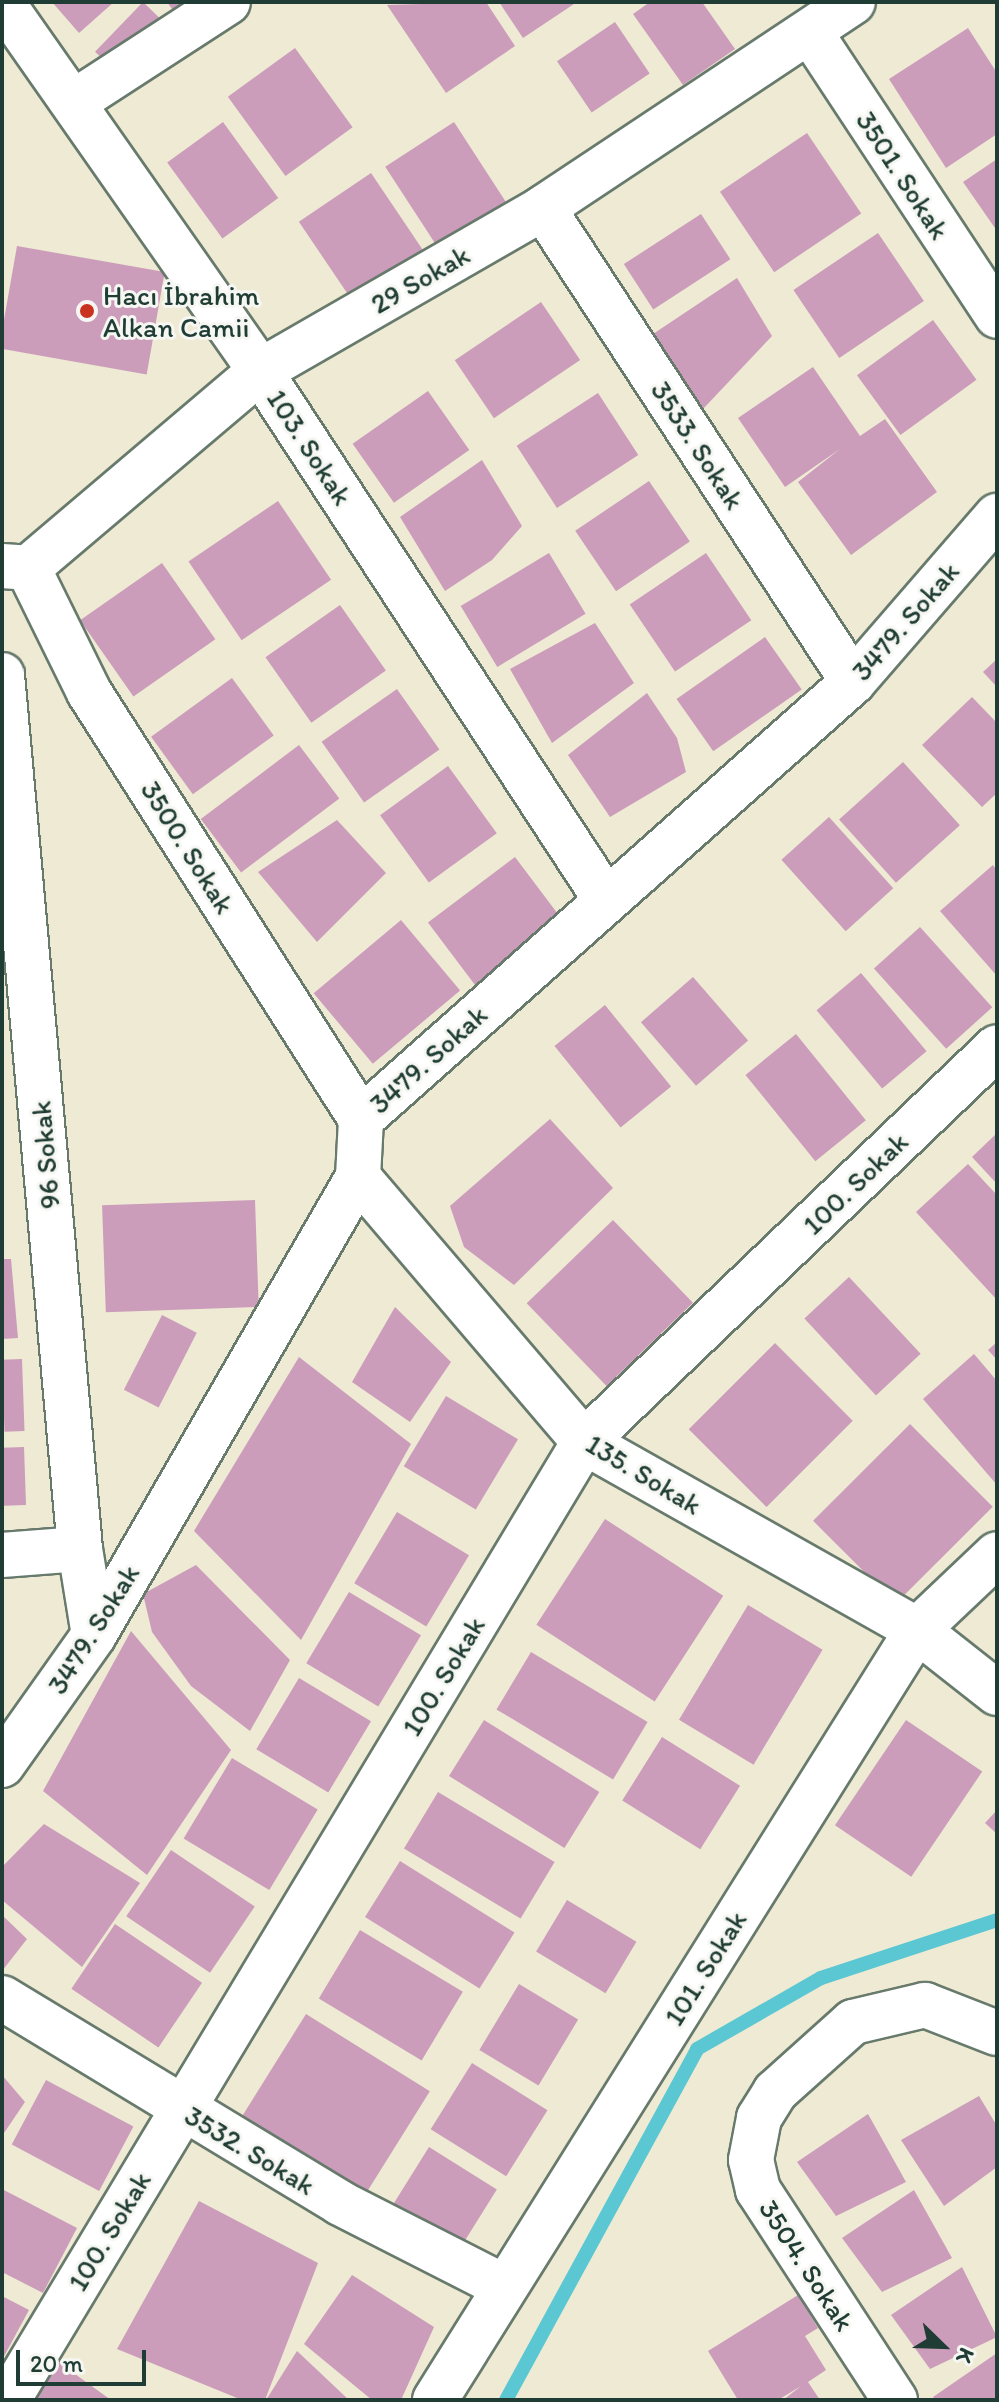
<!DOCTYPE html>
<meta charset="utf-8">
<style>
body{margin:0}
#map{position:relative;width:999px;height:2402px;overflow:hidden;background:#eeead3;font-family:Itim,sans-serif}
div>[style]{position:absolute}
.stream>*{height:14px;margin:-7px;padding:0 7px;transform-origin:7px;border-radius:7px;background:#5bc7d2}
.building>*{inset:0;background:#cb9dbb;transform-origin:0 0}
.roads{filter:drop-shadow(2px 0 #677a6c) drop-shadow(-2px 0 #677a6c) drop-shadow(0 2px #677a6c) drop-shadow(0 -2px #677a6c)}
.street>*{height:44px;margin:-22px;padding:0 22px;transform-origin:22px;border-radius:22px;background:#fff}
.dots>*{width:22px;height:22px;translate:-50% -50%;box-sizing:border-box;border:4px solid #f6f6f2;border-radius:50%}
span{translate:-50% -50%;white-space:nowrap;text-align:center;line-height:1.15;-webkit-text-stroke:6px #f6f6f2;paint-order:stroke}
.street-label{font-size:28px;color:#1f3d34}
.poi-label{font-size:28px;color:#1f3d34}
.left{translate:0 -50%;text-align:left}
.frame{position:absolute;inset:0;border:4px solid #1f3d34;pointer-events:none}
.north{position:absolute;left:903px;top:2306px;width:80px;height:80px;-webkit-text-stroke:6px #f6f6f2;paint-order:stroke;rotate:113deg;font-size:22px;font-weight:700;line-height:32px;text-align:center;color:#1f3d34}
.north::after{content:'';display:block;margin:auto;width:28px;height:36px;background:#1f3d34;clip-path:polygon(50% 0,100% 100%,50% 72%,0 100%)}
.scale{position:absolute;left:16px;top:2350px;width:130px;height:36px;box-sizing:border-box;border:4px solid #1f3d34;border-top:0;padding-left:10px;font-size:24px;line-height:28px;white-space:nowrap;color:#1f3d34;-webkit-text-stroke:6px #f6f6f2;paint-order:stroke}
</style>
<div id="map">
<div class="stream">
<i style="left:506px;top:2400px;width:400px;rotate:-61.4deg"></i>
<i style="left:697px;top:2049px;width:143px;rotate:-29.8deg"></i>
<i style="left:821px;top:1978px;width:185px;rotate:-18.2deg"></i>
</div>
<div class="building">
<i style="clip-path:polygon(52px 2px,114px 2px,79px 33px)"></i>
<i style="left:143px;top:2px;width:36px;height:69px;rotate:44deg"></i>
<i style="clip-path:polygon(167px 2px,212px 2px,182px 23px)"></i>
<i style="clip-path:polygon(486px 2px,515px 46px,446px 93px,387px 5px)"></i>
<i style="clip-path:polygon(499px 2px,577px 2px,523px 38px)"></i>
<i style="clip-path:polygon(650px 2px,702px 2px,735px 49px,683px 85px,633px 14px)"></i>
<i style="left:615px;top:22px;width:62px;height:70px;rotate:56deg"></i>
<i style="clip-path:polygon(968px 28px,997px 73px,997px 134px,946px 168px,889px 79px)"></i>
<i style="left:295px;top:48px;width:98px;height:83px;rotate:54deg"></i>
<i style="left:223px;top:122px;width:94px;height:69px;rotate:54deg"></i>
<i style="left:454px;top:122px;width:95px;height:82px;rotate:57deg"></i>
<i style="left:807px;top:133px;width:97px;height:105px;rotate:56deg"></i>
<i style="clip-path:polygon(997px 159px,997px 231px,963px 182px)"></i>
<i style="left:371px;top:173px;width:97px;height:87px;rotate:56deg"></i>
<i style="left:701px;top:214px;width:54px;height:92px;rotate:57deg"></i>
<i style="left:878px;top:233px;width:82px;height:102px;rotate:56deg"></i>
<i style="left:17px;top:246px;width:150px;height:104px;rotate:10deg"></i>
<i style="clip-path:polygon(737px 278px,772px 336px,702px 410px,653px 334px)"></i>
<i style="left:541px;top:302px;width:70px;height:104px;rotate:56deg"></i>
<i style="left:933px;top:320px;width:74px;height:94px;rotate:54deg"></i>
<i style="clip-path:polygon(813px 367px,860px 436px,885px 419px,937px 492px,851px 555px,798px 482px,840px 449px,785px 487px,738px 418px)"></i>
<i style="left:428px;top:391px;width:72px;height:92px;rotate:55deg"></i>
<i style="left:598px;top:393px;width:74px;height:97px;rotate:57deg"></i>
<i style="clip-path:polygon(482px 460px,522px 526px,492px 560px,445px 591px,400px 517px)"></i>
<i style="left:649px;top:481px;width:73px;height:89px;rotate:56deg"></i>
<i style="left:278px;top:501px;width:95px;height:108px;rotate:56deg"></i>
<i style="left:549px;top:553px;width:71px;height:103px;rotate:59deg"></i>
<i style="left:706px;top:553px;width:81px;height:92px;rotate:56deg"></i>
<i style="left:162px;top:563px;width:93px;height:100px;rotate:55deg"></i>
<i style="left:340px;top:605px;width:80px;height:91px;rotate:55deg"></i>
<i style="clip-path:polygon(595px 623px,634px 683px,552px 743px,510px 669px)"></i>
<i style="left:765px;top:637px;width:64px;height:108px;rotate:55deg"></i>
<i style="clip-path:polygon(997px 659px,997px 687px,983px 672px)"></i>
<i style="left:232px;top:678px;width:71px;height:100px;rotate:54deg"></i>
<i style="left:397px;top:689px;width:74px;height:92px;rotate:55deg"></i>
<i style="clip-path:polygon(647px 693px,677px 738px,686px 772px,610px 817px,568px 755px)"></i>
<i style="clip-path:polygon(972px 697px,997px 723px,997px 793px,982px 807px,922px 745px)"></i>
<i style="left:299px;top:745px;width:67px;height:123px;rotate:53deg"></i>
<i style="left:903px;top:762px;width:85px;height:86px;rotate:48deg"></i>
<i style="left:448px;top:766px;width:83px;height:84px;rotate:54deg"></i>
<i style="left:829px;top:817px;width:96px;height:64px;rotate:48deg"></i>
<i style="clip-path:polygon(337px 820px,386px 873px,317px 942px,258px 872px)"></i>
<i style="left:515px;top:857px;width:81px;height:109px;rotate:53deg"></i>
<i style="clip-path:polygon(993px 865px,997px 871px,997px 976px,940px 911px)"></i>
<i style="left:401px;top:920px;width:92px;height:114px;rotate:50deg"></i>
<i style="left:920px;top:927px;width:108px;height:62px;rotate:48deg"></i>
<i style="left:861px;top:973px;width:102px;height:58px;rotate:50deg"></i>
<i style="left:693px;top:977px;width:84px;height:69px;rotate:49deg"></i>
<i style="left:605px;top:1005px;width:105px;height:65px;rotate:51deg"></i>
<i style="left:796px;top:1034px;width:111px;height:65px;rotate:51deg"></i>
<i style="clip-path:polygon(550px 1119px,613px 1188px,514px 1285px,464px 1247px,450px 1206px)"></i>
<i style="clip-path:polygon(997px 1133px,997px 1184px,972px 1157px)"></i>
<i style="clip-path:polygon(968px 1164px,997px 1195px,997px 1300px,916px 1212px)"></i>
<i style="left:255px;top:1200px;width:107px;height:153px;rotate:88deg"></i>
<i style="left:613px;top:1220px;width:115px;height:120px;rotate:46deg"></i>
<i style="clip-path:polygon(2px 1259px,11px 1259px,18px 1338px,2px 1339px)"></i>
<i style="left:849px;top:1277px;width:105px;height:61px;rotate:47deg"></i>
<i style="clip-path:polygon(395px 1307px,451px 1362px,410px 1422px,352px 1382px)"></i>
<i style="left:162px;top:1315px;width:39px;height:84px;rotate:27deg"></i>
<i style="clip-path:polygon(997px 1342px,997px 1360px,988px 1350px)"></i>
<i style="left:775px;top:1343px;width:110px;height:122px;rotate:45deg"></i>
<i style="clip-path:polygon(974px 1354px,997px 1381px,997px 1485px,923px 1399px)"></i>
<i style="clip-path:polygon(299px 1357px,411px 1444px,301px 1640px,194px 1531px)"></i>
<i style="left:22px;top:1359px;width:72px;height:20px;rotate:88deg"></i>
<i style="left:446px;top:1396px;width:84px;height:82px;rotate:31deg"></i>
<i style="left:910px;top:1424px;width:117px;height:137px;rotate:45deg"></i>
<i style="left:24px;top:1447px;width:58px;height:22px;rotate:88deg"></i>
<i style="left:397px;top:1512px;width:84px;height:83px;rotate:31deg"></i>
<i style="left:605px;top:1519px;width:141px;height:126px;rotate:33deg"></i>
<i style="clip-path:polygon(196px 1565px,290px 1660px,250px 1731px,191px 1686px,152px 1632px,143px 1594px)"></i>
<i style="left:349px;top:1592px;width:84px;height:83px;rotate:31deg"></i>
<i style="left:748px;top:1605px;width:87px;height:134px;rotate:31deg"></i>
<i style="clip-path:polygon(131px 1631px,231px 1750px,147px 1875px,43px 1791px)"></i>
<i style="left:531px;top:1652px;width:136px;height:67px;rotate:31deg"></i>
<i style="left:299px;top:1678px;width:84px;height:83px;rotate:31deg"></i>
<i style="left:484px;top:1720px;width:136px;height:66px;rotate:32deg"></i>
<i style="left:906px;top:1720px;width:92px;height:127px;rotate:34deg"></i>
<i style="left:662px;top:1737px;width:92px;height:75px;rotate:32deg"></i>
<i style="left:232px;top:1758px;width:100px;height:94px;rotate:31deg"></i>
<i style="left:438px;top:1792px;width:136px;height:66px;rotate:31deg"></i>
<i style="clip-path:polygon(997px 1810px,997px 1834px,985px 1823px)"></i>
<i style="clip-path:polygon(44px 1824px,140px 1883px,82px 1967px,2px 1900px,2px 1867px)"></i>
<i style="left:171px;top:1850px;width:101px;height:80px;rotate:34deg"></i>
<i style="left:400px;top:1861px;width:135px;height:66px;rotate:32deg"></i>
<i style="left:567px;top:1900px;width:81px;height:60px;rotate:31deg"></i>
<i style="clip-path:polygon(2px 1915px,27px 1939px,2px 1971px)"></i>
<i style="left:115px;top:1924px;width:105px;height:78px;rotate:34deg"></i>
<i style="left:360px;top:1930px;width:120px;height:80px;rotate:31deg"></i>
<i style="left:519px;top:1984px;width:69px;height:77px;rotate:31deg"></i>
<i style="left:306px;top:2014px;width:146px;height:127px;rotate:32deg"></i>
<i style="left:472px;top:2063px;width:89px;height:78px;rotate:32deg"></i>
<i style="clip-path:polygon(2px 2075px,25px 2102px,2px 2136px)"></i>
<i style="left:46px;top:2080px;width:99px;height:73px;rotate:28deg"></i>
<i style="clip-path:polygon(979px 2096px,997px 2126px,997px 2167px,944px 2206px,901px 2140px)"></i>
<i style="clip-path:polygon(868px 2114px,906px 2182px,836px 2216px,797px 2162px)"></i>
<i style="left:429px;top:2147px;width:80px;height:69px;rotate:32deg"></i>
<i style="clip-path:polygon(2px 2189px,77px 2228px,43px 2293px,2px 2272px)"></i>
<i style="clip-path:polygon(914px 2190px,952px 2258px,882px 2292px,842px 2238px)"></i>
<i style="clip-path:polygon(199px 2201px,318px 2263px,265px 2400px,242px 2400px,117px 2349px)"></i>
<i style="clip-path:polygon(962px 2267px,997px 2337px,930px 2369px,891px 2315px)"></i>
<i style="clip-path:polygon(352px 2275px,434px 2327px,401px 2400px,372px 2400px,304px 2344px)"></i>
<i style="clip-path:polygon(798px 2295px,818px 2328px,805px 2336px,826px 2370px,808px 2382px,820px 2400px,783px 2400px,801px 2386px,778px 2400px,738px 2400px,708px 2351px)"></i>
<i style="clip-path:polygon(2px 2296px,29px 2310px,2px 2360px)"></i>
<i style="clip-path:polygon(297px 2351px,349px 2400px,266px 2400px)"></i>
<i style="clip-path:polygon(997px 2353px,997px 2400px,936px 2400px,933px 2397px)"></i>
<i style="clip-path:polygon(57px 2361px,111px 2400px,22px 2400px)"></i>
</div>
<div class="roads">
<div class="street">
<i style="left:2px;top:2px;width:450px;rotate:55deg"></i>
<i style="left:260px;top:371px;width:632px;rotate:56.81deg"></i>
<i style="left:810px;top:32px;width:340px;rotate:56.6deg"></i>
<i style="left:77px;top:100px;width:180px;rotate:-33deg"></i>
<i style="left:543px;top:208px;width:566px;rotate:56.81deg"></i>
<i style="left:2px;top:566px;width:26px;rotate:4deg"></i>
<i style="left:28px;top:568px;width:304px;rotate:-40.3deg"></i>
<i style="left:260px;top:371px;width:327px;rotate:-29.9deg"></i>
<i style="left:543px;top:208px;width:372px;rotate:-33.6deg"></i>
<i style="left:28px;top:568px;width:138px;rotate:63.8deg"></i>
<i style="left:89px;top:692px;width:506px;rotate:57.5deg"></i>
<i style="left:2px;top:675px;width:877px;rotate:84.9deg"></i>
<i style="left:80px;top:1549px;width:87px;rotate:80.8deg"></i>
<i style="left:358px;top:1177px;width:348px;rotate:49.5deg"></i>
<i style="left:584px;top:1442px;width:382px;rotate:29.4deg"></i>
<i style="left:917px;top:1630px;width:102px;rotate:38.2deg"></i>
<i style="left:2px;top:1555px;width:78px;rotate:-4.4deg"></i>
<i style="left:2px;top:1765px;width:159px;rotate:-54.7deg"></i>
<i style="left:94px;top:1635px;width:529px;rotate:-60.04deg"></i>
<i style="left:358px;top:1177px;width:58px;rotate:-87deg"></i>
<i style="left:361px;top:1119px;width:658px;rotate:-41.61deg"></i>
<i style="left:853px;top:682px;width:220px;rotate:-49.1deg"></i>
<i style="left:2px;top:1998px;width:395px;rotate:31.2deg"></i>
<i style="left:340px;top:2203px;width:185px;rotate:27deg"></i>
<i style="left:8px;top:2400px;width:1118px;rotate:-58.98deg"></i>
<i style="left:584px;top:1442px;width:571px;rotate:-43.72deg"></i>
<i style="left:435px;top:2400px;width:908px;rotate:-57.95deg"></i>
<i style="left:917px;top:1630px;width:110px;rotate:-43.5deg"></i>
<i style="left:895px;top:2400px;width:251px;rotate:-123.1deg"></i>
<i style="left:758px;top:2190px;width:31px;rotate:-103deg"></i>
<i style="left:751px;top:2160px;width:43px;rotate:-79.2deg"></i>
<i style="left:759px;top:2118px;width:31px;rotate:-58deg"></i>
<i style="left:775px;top:2092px;width:105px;rotate:-41.9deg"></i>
<i style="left:853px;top:2022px;width:74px;rotate:-13.3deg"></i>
<i style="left:925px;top:2005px;width:77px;rotate:21.3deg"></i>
</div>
</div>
<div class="dots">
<i style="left:87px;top:311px;background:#c8321e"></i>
</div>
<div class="street-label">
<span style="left:903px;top:175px;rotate:57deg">3501. Sokak</span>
<span style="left:420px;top:279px;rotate:-30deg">29 Sokak</span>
<span style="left:698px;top:445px;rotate:57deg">3533. Sokak</span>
<span style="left:310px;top:447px;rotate:57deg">103. Sokak</span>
<span style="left:905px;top:621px;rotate:-49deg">3479. Sokak</span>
<span style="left:188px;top:847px;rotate:58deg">3500. Sokak</span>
<span style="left:428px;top:1059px;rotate:-42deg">3479. Sokak</span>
<span style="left:45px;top:1155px;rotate:-95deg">96 Sokak</span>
<span style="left:855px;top:1183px;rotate:-44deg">100. Sokak</span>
<span style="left:644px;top:1474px;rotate:31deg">135. Sokak</span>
<span style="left:93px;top:1629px;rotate:-58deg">3479. Sokak</span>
<span style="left:443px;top:1676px;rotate:-59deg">100. Sokak</span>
<span style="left:705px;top:1968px;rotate:-58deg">101. Sokak</span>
<span style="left:250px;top:2150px;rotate:31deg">3532. Sokak</span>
<span style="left:109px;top:2231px;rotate:-59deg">100. Sokak</span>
<span style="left:807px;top:2265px;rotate:57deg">3504. Sokak</span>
</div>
<div class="poi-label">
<span class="left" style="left:103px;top:311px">Hacı İbrahim<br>Alkan Camii</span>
</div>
<div class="frame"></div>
<div class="north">K</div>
<div class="scale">20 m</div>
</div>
